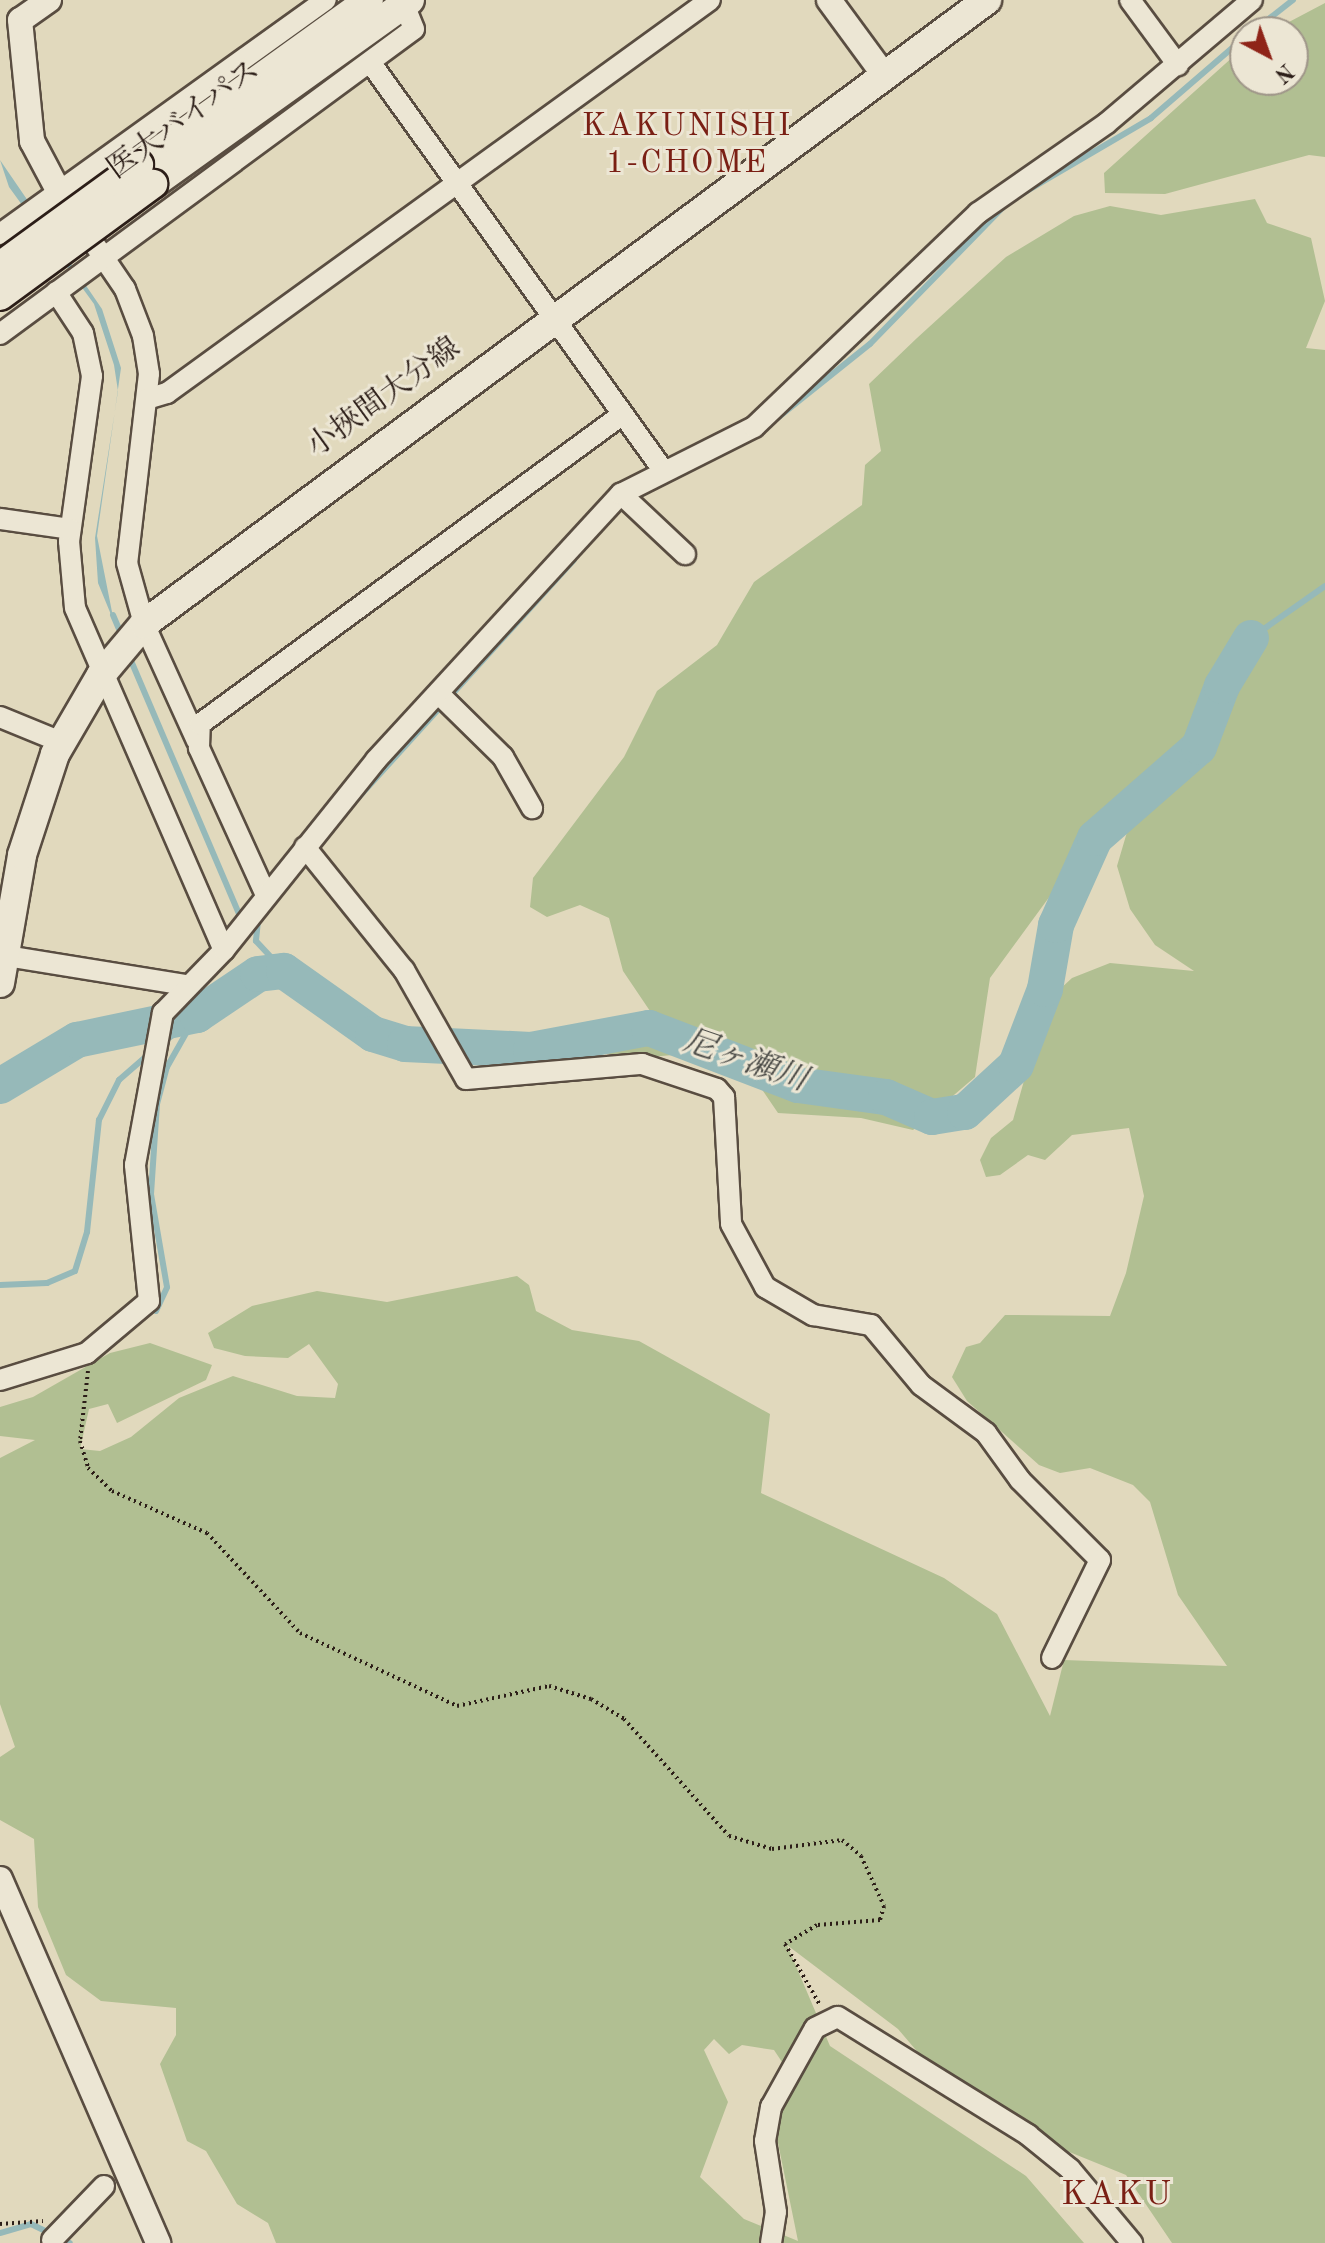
<!DOCTYPE html>
<meta charset="utf-8">
<style>
body{margin:0}
#map{position:relative;width:1325px;height:2243px;overflow:hidden;background:#e1d9bd;font-family:"Old Standard TT","Noto Serif JP",serif}
div>[style]{position:absolute}
.green>*{inset:0;background:#b1bf92}
.water>*{inset:0;background:#96b9b9}
.stream>*{height:6px;margin:-3px;padding:0 3px;transform-origin:3px;border-radius:3px;background:#96b9b9}
.river>*{height:36px;margin:-18px;padding:0 18px;transform-origin:18px;border-radius:18px;background:#96b9b9}
.path>*{height:4px;margin-top:-2px;transform-origin:0;background:repeating-linear-gradient(90deg,#2c1e18 0 2px,transparent 0 6px)}
.roads{filter:drop-shadow(2px 0 #594d41) drop-shadow(-2px 0 #594d41) drop-shadow(0 2px #594d41) drop-shadow(0 -2px #594d41)}
.minor>*{height:20px;margin:-10px;padding:0 10px;transform-origin:10px;border-radius:10px;background:#ece6d4}
.tertiary>*{height:24px;margin:-12px;padding:0 12px;transform-origin:12px;border-radius:12px;background:#ece6d4}
.secondary>*{height:28px;margin:-14px;padding:0 14px;transform-origin:14px;border-radius:14px;background:#ece6d4}
.bridges{filter:drop-shadow(2px 0 #2c1e18) drop-shadow(-2px 0 #2c1e18) drop-shadow(0 2px #2c1e18) drop-shadow(0 -2px #2c1e18)}
.secondary-bridge>*{height:28px;margin:-14px;padding:0 14px;transform-origin:14px;border-radius:14px;background:#ece6d4}
span{translate:-50% -50%;white-space:nowrap;text-align:center;line-height:1.15;-webkit-text-stroke:6px #ece6d4;paint-order:stroke}
.street-label{font-size:30px;color:#2c1e18}
.neighbourhood-label{font-size:32px;color:#7a1f14;letter-spacing:2px}
.water-label{font-size:32px;color:#4c4c48;font-style:italic}
.quarter-label{font-size:34px;color:#7a1f14;letter-spacing:2px}
.north{position:absolute;left:1229px;top:16px;width:80px;height:80px;box-sizing:border-box;background:#ece6d4;border:2px solid #9f9689;border-radius:50%;rotate:139deg;font-size:22px;font-weight:700;line-height:32px;text-align:center;color:#2c1e18}
.north::after{content:'';display:block;margin:auto;width:28px;height:36px;background:#8f2418;clip-path:polygon(50% 0,100% 100%,50% 72%,0 100%)}
</style>
<div id="map">
<div class="green">
<i style="clip-path:polygon(1325px 3px,1325px 157px,1309px 155px,1165px 194px,1105px 193px,1104px 173px,1245px 46px,1245px 80px,1293px 80px,1293px 32px,1270px 32px)"></i>
<i style="clip-path:polygon(evenodd,1255px 199px,1267px 223px,1311px 238px,1325px 301px,1306px 348px,1325px 350px,1325px 2243px,1172px 2243px,1126px 2175px,1035px 2138px,933px 2070px,898px 2029px,787px 1945px,830px 2046px,1026px 2176px,1084px 2243px,276px 2243px,268px 2223px,237px 2204px,206px 2151px,187px 2141px,160px 2064px,176px 2035px,176px 2008px,101px 2001px,66px 1975px,38px 1907px,34px 1839px,0 1820px,0 1757px,15px 1747px,0 1704px,0 1458px,35px 1440px,0 1436px,0 1407px,33px 1397px,110px 1353px,150px 1343px,212px 1365px,206px 1380px,117px 1423px,108px 1404px,89px 1409px,80px 1449px,100px 1451px,131px 1437px,179px 1398px,233px 1376px,297px 1396px,335px 1398px,338px 1384px,309px 1344px,288px 1358px,245px 1356px,214px 1348px,208px 1333px,252px 1306px,317px 1291px,387px 1302px,517px 1276px,529px 1285px,536px 1311px,572px 1330px,639px 1341px,770px 1414px,761px 1493px,944px 1578px,997px 1614px,1050px 1716px,1064px 1660px,1227px 1666px,1178px 1595px,1150px 1502px,1133px 1485px,1090px 1468px,1060px 1473px,1039px 1465px,967px 1401px,952px 1377px,966px 1347px,980px 1343px,1005px 1315px,1110px 1316px,1126px 1273px,1144px 1196px,1129px 1128px,1072px 1135px,1045px 1160px,1028px 1155px,1000px 1175px,986px 1177px,980px 1160px,991px 1138px,1013px 1120px,1046px 1002px,1072px 978px,1110px 963px,1194px 971px,1155px 945px,1130px 909px,1117px 866px,1130px 822px,1050px 896px,990px 978px,975px 1077px,913px 1130px,861px 1118px,778px 1113px,735px 1050px,624px 1059px,604px 1052px,650px 1011px,623px 971px,609px 918px,580px 905px,547px 917px,530px 907px,533px 878px,624px 757px,657px 691px,717px 645px,754px 582px,862px 505px,865px 465px,881px 451px,869px 384px,917px 338px,1006px 257px,1074px 216px,1110px 206px,1161px 215px,1255px 199px,714px 2039px,729px 2054px,742px 2045px,774px 2050px,790px 2074px,777px 2138px,798px 2241px,744px 2219px,700px 2177px,728px 2102px,704px 2050px,714px 2039px)"></i>
</div>
<div class="water">
<i style="clip-path:polygon(0 160px,102px 309px,121px 368px,97px 536px,114px 622px,98px 583px,95px 538px,118px 391px,114px 365px,94px 304px,9px 187px)"></i>
</div>
<div class="stream">
<i style="left:1252px;top:32px;width:52px;rotate:-38deg"></i>
<i style="left:1020px;top:195px;width:152px;rotate:-30.4deg"></i>
<i style="left:1151px;top:118px;width:124px;rotate:-40.8deg"></i>
<i style="left:755px;top:436px;width:147px;rotate:-38.7deg"></i>
<i style="left:870px;top:344px;width:192px;rotate:-45.8deg"></i>
<i style="left:113px;top:615px;width:25px;rotate:67deg"></i>
<i style="left:1251px;top:638px;width:90px;rotate:-35.1deg"></i>
<i style="left:129px;top:656px;width:288px;rotate:66.9deg"></i>
<i style="left:358px;top:798px;width:321px;rotate:-47.8deg"></i>
<i style="left:258px;top:921px;width:20px;rotate:96deg"></i>
<i style="left:256px;top:941px;width:41px;rotate:47deg"></i>
<i style="left:163px;top:1043px;width:44px;rotate:-39.5deg"></i>
<i style="left:0;top:1285px;width:47px;rotate:-2.4deg"></i>
<i style="left:47px;top:1283px;width:30px;rotate:-23deg"></i>
<i style="left:75px;top:1271px;width:41px;rotate:-72.9deg"></i>
<i style="left:87px;top:1232px;width:113px;rotate:-83.9deg"></i>
<i style="left:99px;top:1120px;width:45px;rotate:-63.4deg"></i>
<i style="left:119px;top:1080px;width:38px;rotate:-41deg"></i>
<i style="left:156px;top:1311px;width:26px;rotate:-65deg"></i>
<i style="left:167px;top:1287px;width:94px;rotate:-99.8deg"></i>
<i style="left:151px;top:1194px;width:90px;rotate:-86.2deg"></i>
<i style="left:157px;top:1104px;width:38px;rotate:-75deg"></i>
<i style="left:167px;top:1067px;width:53px;rotate:-60.5deg"></i>
<i style="left:0;top:2233px;width:32px;rotate:-16deg"></i>
<i style="left:31px;top:2224px;width:43px;rotate:26deg"></i>
</div>
<div class="river">
<i style="left:0;top:1086px;width:90px;rotate:-30.9deg"></i>
<i style="left:77px;top:1040px;width:123px;rotate:-11.8deg"></i>
<i style="left:197px;top:1015px;width:73px;rotate:-33.9deg"></i>
<i style="left:258px;top:974px;width:26px;rotate:-7deg"></i>
<i style="left:284px;top:971px;width:109px;rotate:35.3deg"></i>
<i style="left:373px;top:1034px;width:34px;rotate:17deg"></i>
<i style="left:405px;top:1044px;width:126px;rotate:2.7deg"></i>
<i style="left:531px;top:1050px;width:120px;rotate:-10.6deg"></i>
<i style="left:649px;top:1028px;width:160px;rotate:20.9deg"></i>
<i style="left:798px;top:1085px;width:89px;rotate:7.8deg"></i>
<i style="left:886px;top:1097px;width:50px;rotate:23.5deg"></i>
<i style="left:932px;top:1117px;width:33px;rotate:-9deg"></i>
<i style="left:965px;top:1112px;width:69px;rotate:-42.7deg"></i>
<i style="left:1016px;top:1065px;width:81px;rotate:-69.1deg"></i>
<i style="left:1045px;top:989px;width:65px;rotate:-80.2deg"></i>
<i style="left:1056px;top:925px;width:95px;rotate:-65.9deg"></i>
<i style="left:1095px;top:838px;width:138px;rotate:-41.2deg"></i>
<i style="left:1199px;top:747px;width:65px;rotate:-69.3deg"></i>
<i style="left:1222px;top:686px;width:56px;rotate:-58.9deg"></i>
</div>
<div class="path">
<i style="left:88px;top:1371px;width:70px;rotate:96.5deg"></i>
<i style="left:80px;top:1441px;width:28px;rotate:73deg"></i>
<i style="left:88px;top:1468px;width:33px;rotate:44deg"></i>
<i style="left:112px;top:1491px;width:104px;rotate:23.9deg"></i>
<i style="left:207px;top:1533px;width:137px;rotate:47.1deg"></i>
<i style="left:300px;top:1633px;width:173px;rotate:24.9deg"></i>
<i style="left:457px;top:1706px;width:94px;rotate:-12.3deg"></i>
<i style="left:549px;top:1686px;width:44px;rotate:17.2deg"></i>
<i style="left:591px;top:1699px;width:39px;rotate:31deg"></i>
<i style="left:624px;top:1719px;width:157px;rotate:48.1deg"></i>
<i style="left:729px;top:1836px;width:45px;rotate:16.8deg"></i>
<i style="left:772px;top:1849px;width:71px;rotate:-7.3deg"></i>
<i style="left:842px;top:1840px;width:25px;rotate:40deg"></i>
<i style="left:861px;top:1856px;width:55px;rotate:65.3deg"></i>
<i style="left:884px;top:1906px;width:15px;rotate:106deg"></i>
<i style="left:880px;top:1920px;width:63px;rotate:175.5deg"></i>
<i style="left:817px;top:1925px;width:37px;rotate:149deg"></i>
<i style="left:785px;top:1944px;width:70px;rotate:60.2deg"></i>
<i style="left:0;top:2224px;width:43px;rotate:-4deg"></i>
</div>
<div class="roads">
<div class="minor">
<i style="left:1130px;top:0;width:81px;rotate:53.6deg"></i>
<i style="left:370px;top:62px;width:502px;rotate:54.32deg"></i>
<i style="left:80px;top:223px;width:80px;rotate:55.7deg"></i>
<i style="left:125px;top:289px;width:50px;rotate:69deg"></i>
<i style="left:143px;top:336px;width:38px;rotate:81deg"></i>
<i style="left:149px;top:374px;width:190px;rotate:96.6deg"></i>
<i style="left:127px;top:563px;width:63px;rotate:74.4deg"></i>
<i style="left:144px;top:624px;width:128px;rotate:65.6deg"></i>
<i style="left:0;top:234px;width:401px;rotate:-35.7deg"></i>
<i style="left:56px;top:292px;width:49px;rotate:56.6deg"></i>
<i style="left:83px;top:333px;width:44px;rotate:78.2deg"></i>
<i style="left:92px;top:376px;width:167px;rotate:97.9deg"></i>
<i style="left:69px;top:541px;width:67px;rotate:84.9deg"></i>
<i style="left:75px;top:608px;width:373px;rotate:66.5deg"></i>
<i style="left:0;top:334px;width:514px;rotate:-36.38deg"></i>
<i style="left:414px;top:29px;width:31px;rotate:-112deg"></i>
<i style="left:147px;top:399px;width:21px;rotate:-17deg"></i>
<i style="left:167px;top:393px;width:670px;rotate:-35.9deg"></i>
<i style="left:621px;top:494px;width:88px;rotate:43.2deg"></i>
<i style="left:0;top:519px;width:71px;rotate:8.1deg"></i>
<i style="left:439px;top:694px;width:90px;rotate:44.5deg"></i>
<i style="left:503px;top:757px;width:59px;rotate:60.4deg"></i>
<i style="left:0;top:717px;width:66px;rotate:22.3deg"></i>
<i style="left:305px;top:847px;width:158px;rotate:51.2deg"></i>
<i style="left:404px;top:970px;width:125px;rotate:60.4deg"></i>
<i style="left:466px;top:1079px;width:177px;rotate:-4.9deg"></i>
<i style="left:642px;top:1064px;width:79px;rotate:18.4deg"></i>
<i style="left:717px;top:1089px;width:11px;rotate:49deg"></i>
<i style="left:724px;top:1097px;width:127px;rotate:86.8deg"></i>
<i style="left:731px;top:1224px;width:72px;rotate:61.6deg"></i>
<i style="left:765px;top:1287px;width:56px;rotate:30.3deg"></i>
<i style="left:813px;top:1315px;width:59px;rotate:9.8deg"></i>
<i style="left:871px;top:1325px;width:78px;rotate:50.2deg"></i>
<i style="left:921px;top:1385px;width:81px;rotate:36.4deg"></i>
<i style="left:986px;top:1433px;width:58px;rotate:54.1deg"></i>
<i style="left:1020px;top:1480px;width:113px;rotate:45deg"></i>
<i style="left:1100px;top:1560px;width:109px;rotate:116.1deg"></i>
<i style="left:266px;top:895px;width:162px;rotate:-114.5deg"></i>
<i style="left:199px;top:748px;width:24px;rotate:-88deg"></i>
<i style="left:200px;top:724px;width:524px;rotate:-36.24deg"></i>
<i style="left:0;top:955px;width:188px;rotate:9.2deg"></i>
<i style="left:0;top:1380px;width:91px;rotate:-17.2deg"></i>
<i style="left:87px;top:1353px;width:81px;rotate:-40deg"></i>
<i style="left:149px;top:1301px;width:137px;rotate:-95.9deg"></i>
<i style="left:135px;top:1165px;width:155px;rotate:-79.6deg"></i>
<i style="left:163px;top:1013px;width:88px;rotate:-45.9deg"></i>
<i style="left:224px;top:950px;width:243px;rotate:-51.3deg"></i>
<i style="left:376px;top:760px;width:362px;rotate:-47.4deg"></i>
<i style="left:621px;top:494px;width:149px;rotate:-26.7deg"></i>
<i style="left:754px;top:427px;width:310px;rotate:-43.7deg"></i>
<i style="left:978px;top:213px;width:157px;rotate:-34.9deg"></i>
<i style="left:1107px;top:123px;width:190px;rotate:-40.3deg"></i>
<i style="left:52px;top:2240px;width:75px;rotate:-46.1deg"></i>
<i style="left:771px;top:2243px;width:31px;rotate:-81deg"></i>
<i style="left:776px;top:2212px;width:72px;rotate:-98.8deg"></i>
<i style="left:765px;top:2141px;width:35px;rotate:-80deg"></i>
<i style="left:771px;top:2107px;width:90px;rotate:-60.9deg"></i>
<i style="left:815px;top:2028px;width:25px;rotate:-26deg"></i>
<i style="left:838px;top:2017px;width:224px;rotate:31.8deg"></i>
<i style="left:1028px;top:2135px;width:54px;rotate:39deg"></i>
<i style="left:1070px;top:2169px;width:97px;rotate:50deg"></i>
</div>
<div class="tertiary">
<i style="left:49px;top:0;width:35px;rotate:145deg"></i>
<i style="left:20px;top:20px;width:122px;rotate:84.3deg"></i>
<i style="left:32px;top:141px;width:55px;rotate:62deg"></i>
<i style="left:829px;top:0;width:93px;rotate:53.7deg"></i>
<i style="left:0;top:1879px;width:397px;rotate:66.5deg"></i>
</div>
<div class="secondary">
<i style="left:139px;top:165px;width:283px;rotate:-35.7deg"></i>
<i style="left:153px;top:184px;width:316px;rotate:-35.6deg"></i>
<i style="left:0;top:983px;width:130px;rotate:-80.2deg"></i>
<i style="left:22px;top:855px;width:106px;rotate:-71.9deg"></i>
<i style="left:55px;top:754px;width:91px;rotate:-59.8deg"></i>
<i style="left:101px;top:675px;width:67px;rotate:-49.9deg"></i>
<i style="left:144px;top:624px;width:1049px;rotate:-36.51deg"></i>
</div>
</div>
<div class="bridges">
<div class="secondary-bridge">
<i style="left:0;top:266px;width:172px;rotate:-36deg"></i>
<i style="left:0;top:296px;width:190px;rotate:-36.2deg"></i>
</div>
</div>
<div class="street-label">
<span style="left:184px;top:120px;rotate:-36deg">医大バイパス</span>
<span style="left:384px;top:398px;rotate:-36deg">小挾間大分線</span>
</div>
<div class="neighbourhood-label">
<span style="left:687px;top:146px">KAKUNISHI<br>1-CHOME</span>
</div>
<div class="water-label">
<span style="left:745px;top:1062px;rotate:19deg">尼ヶ瀬川</span>
</div>
<div class="quarter-label">
<span style="left:1117px;top:2196px">KAKU</span>
</div>
<div class="north">N</div>
</div>
